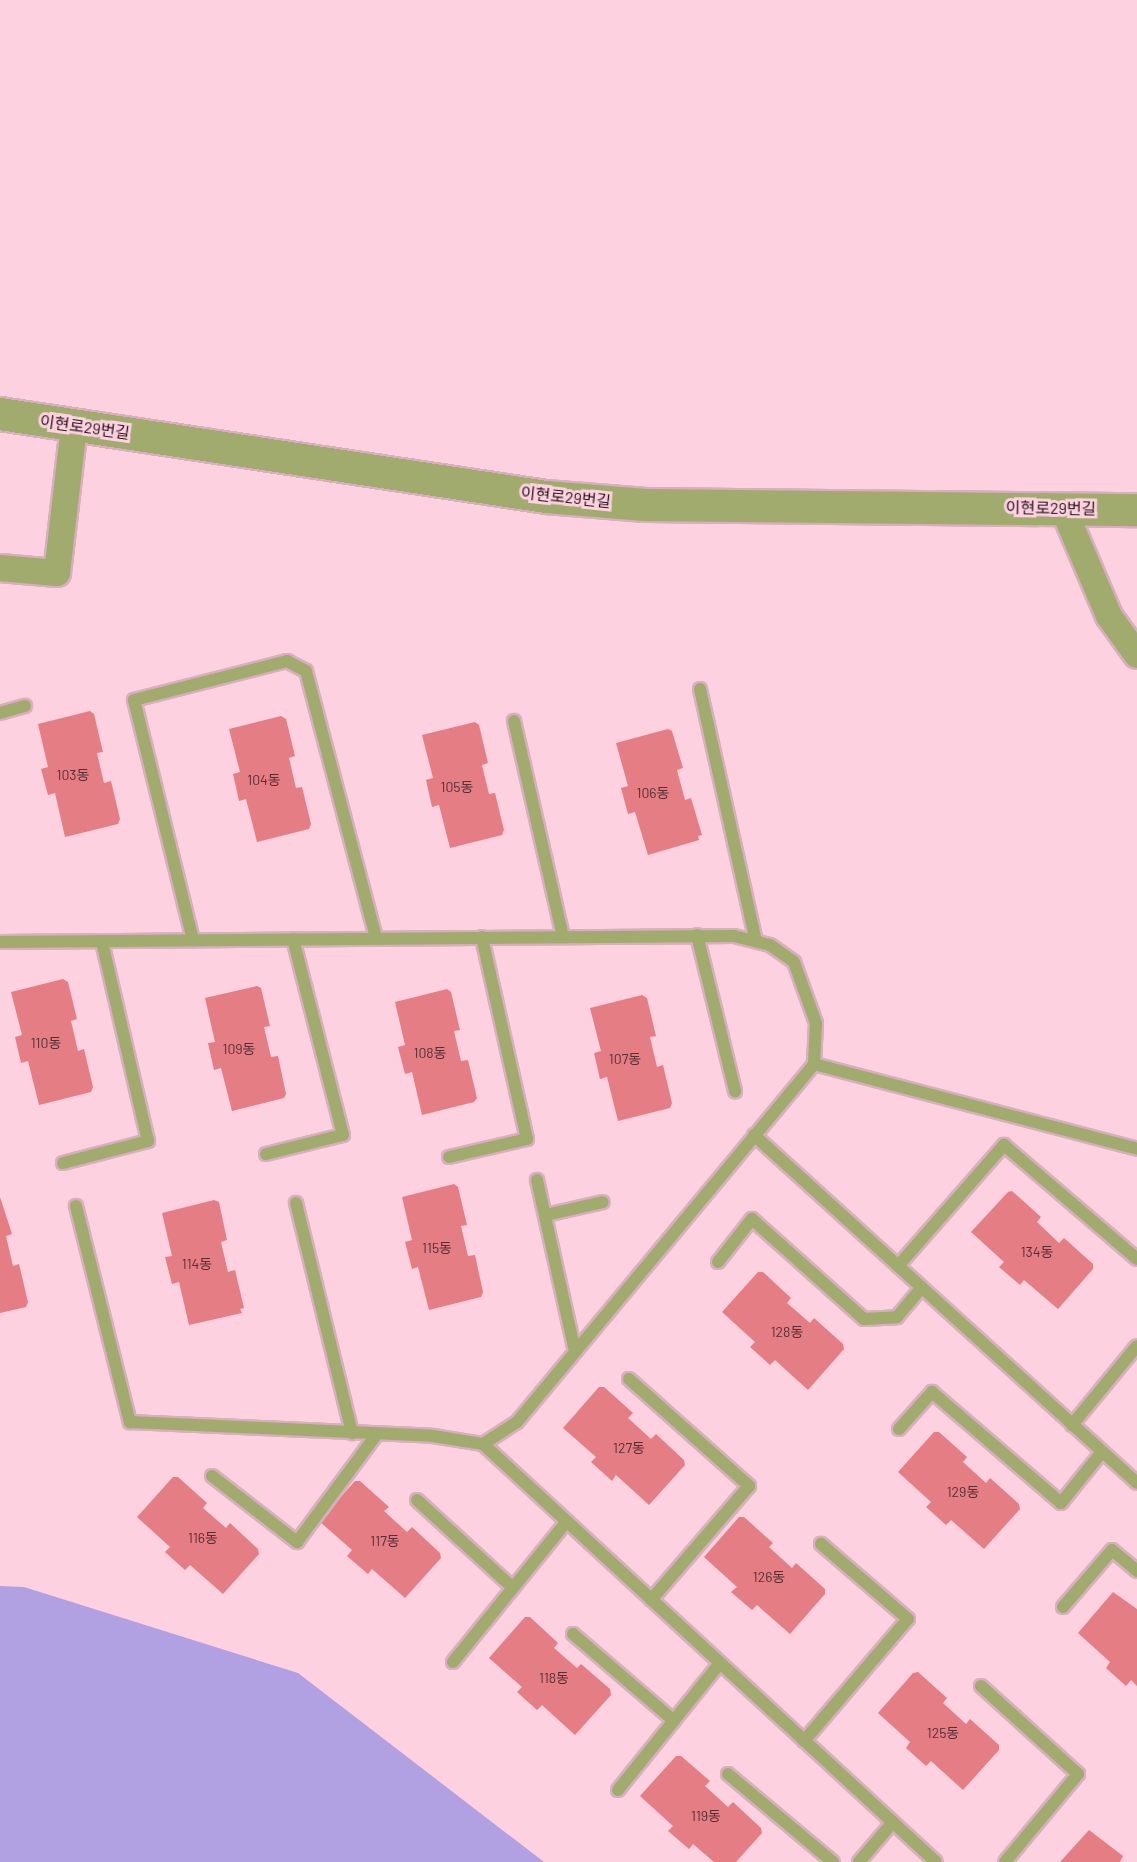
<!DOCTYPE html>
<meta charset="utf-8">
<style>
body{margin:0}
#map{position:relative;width:1137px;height:1862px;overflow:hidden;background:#fed1e0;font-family:Barlow,"Noto Sans KR",sans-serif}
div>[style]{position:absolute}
.green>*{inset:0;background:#b2a1e2}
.building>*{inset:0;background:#e57d84}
.roads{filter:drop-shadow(2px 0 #d7afbd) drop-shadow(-2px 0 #d7afbd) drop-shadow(0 2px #d7afbd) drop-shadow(0 -2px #d7afbd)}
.service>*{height:12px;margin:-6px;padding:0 6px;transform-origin:6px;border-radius:6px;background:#a1ab6d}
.minor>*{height:26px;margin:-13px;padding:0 13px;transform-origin:13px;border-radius:13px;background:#a1ab6d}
.tertiary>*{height:32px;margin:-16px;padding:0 16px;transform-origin:16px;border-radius:16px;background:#a1ab6d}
span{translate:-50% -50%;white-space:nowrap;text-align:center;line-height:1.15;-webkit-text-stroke:6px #fed1e0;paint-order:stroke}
.number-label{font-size:14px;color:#562e35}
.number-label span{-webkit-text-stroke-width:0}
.street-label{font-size:16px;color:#27141b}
</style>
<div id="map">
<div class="green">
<i style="clip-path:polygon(0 1586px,24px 1587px,298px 1673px,544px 1862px,0 1862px)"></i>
</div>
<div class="building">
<i style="clip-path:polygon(90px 711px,94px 714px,103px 752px,97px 753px,104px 783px,111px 781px,120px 819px,118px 824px,65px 837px,55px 793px,48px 795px,41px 769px,48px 767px,38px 724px)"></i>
<i style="clip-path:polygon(281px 716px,286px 719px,295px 756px,289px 758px,296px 788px,302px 787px,311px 824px,309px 829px,257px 842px,246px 799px,239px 801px,233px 774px,240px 772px,229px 729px)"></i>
<i style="clip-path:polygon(475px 722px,479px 725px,488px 763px,482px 765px,489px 794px,495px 793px,504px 830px,502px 835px,450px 848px,439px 805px,432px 807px,426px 780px,433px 778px,422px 735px)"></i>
<i style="clip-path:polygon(668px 729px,672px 731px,683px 768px,677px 770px,685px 800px,691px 798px,702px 835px,698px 836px,699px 840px,648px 855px,635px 812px,628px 814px,621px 788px,628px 786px,616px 743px)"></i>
<i style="clip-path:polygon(63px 979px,68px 982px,77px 1019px,71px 1021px,78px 1051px,84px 1049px,93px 1087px,91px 1092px,39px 1105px,28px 1061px,21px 1063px,15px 1037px,22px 1035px,11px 992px)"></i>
<i style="clip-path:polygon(257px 986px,261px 988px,270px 1026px,264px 1027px,271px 1057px,278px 1056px,286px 1094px,284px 1098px,232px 1111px,221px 1068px,214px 1070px,208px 1043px,215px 1042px,205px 998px)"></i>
<i style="clip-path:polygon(447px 989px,451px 992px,460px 1030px,454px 1031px,461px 1061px,468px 1060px,477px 1098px,474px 1102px,422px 1115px,412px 1072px,405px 1074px,398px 1047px,405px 1045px,395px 1002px)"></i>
<i style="clip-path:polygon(642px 995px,647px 998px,656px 1036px,650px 1037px,657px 1067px,663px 1065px,672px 1103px,670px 1108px,618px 1121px,607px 1077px,600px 1079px,594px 1053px,601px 1051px,590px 1008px)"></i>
<i style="clip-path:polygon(454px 1184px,458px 1187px,467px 1225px,461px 1226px,468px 1256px,475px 1255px,483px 1292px,481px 1297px,429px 1310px,418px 1267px,412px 1269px,405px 1242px,412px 1240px,402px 1197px)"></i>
<i style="clip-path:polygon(1012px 1191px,1041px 1217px,1037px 1222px,1059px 1243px,1064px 1238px,1093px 1264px,1093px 1269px,1058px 1309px,1024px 1280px,1020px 1285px,999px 1267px,1004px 1262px,971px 1232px,1008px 1192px)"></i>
<i style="clip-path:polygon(0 1197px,12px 1234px,6px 1236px,13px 1266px,19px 1264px,28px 1302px,26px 1307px,0 1313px)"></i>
<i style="clip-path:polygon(214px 1200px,219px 1202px,227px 1240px,221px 1242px,228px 1272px,235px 1270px,244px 1308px,240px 1309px,242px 1313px,189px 1325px,179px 1282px,172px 1284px,165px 1257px,172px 1256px,162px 1213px)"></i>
<i style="clip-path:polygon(758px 1272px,763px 1272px,791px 1298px,787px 1303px,810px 1323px,814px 1318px,843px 1344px,844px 1349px,808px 1390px,775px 1360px,770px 1365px,750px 1347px,755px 1342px,722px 1312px)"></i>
<i style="clip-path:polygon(599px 1387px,604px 1387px,633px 1413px,628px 1418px,651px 1439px,656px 1434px,684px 1460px,685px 1465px,649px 1505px,616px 1475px,612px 1481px,591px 1462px,596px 1457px,563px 1428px)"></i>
<i style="clip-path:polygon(934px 1432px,939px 1432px,967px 1457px,963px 1462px,986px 1483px,990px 1478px,1019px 1504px,1020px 1509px,984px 1549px,951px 1520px,946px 1525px,926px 1507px,931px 1502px,898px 1472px)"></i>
<i style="clip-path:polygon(173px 1477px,178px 1477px,207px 1503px,203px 1508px,226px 1528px,230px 1523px,258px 1549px,259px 1554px,223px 1594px,190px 1565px,185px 1570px,165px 1552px,170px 1547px,137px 1517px)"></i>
<i style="clip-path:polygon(355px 1481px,360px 1481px,389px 1507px,384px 1511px,407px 1532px,412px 1527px,440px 1553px,441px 1558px,405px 1598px,372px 1569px,368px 1574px,347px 1556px,352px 1550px,319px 1521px)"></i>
<i style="clip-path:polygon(739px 1517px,744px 1517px,773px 1543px,769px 1547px,792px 1568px,796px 1563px,825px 1589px,825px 1594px,790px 1634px,757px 1605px,752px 1610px,731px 1592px,737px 1587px,704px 1557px)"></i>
<i style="clip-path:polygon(1113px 1592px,1137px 1609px,1137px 1686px,1131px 1680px,1126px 1686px,1106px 1668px,1110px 1662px,1078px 1633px)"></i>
<i style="clip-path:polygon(525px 1617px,530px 1617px,558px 1643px,554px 1648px,577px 1668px,581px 1664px,610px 1689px,611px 1695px,575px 1735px,542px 1705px,537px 1710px,517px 1692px,522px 1687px,489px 1658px)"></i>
<i style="clip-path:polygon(918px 1672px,947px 1698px,943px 1703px,966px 1724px,970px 1719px,999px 1745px,999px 1750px,963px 1790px,931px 1761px,926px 1766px,906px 1748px,910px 1742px,878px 1713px,913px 1673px)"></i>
<i style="clip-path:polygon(676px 1756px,681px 1756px,710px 1781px,705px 1786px,728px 1807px,733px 1802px,761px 1828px,762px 1833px,736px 1862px,714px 1862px,693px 1844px,689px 1849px,668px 1831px,673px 1826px,640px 1796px)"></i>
<i style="clip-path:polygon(1089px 1830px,1123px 1856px,1120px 1862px,1060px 1862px)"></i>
</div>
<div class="roads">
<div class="service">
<i style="left:700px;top:689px;width:258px;rotate:77.5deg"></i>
<i style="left:0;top:713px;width:26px;rotate:-16deg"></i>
<i style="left:514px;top:721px;width:221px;rotate:77.2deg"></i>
<i style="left:697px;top:935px;width:161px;rotate:76.3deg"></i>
<i style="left:193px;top:940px;width:247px;rotate:-103.8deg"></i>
<i style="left:134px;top:700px;width:158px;rotate:-14.3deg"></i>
<i style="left:287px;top:661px;width:21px;rotate:28deg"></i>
<i style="left:306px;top:671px;width:276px;rotate:75.3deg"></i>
<i style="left:0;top:942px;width:734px;rotate:-0.47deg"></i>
<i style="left:734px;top:936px;width:37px;rotate:14deg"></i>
<i style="left:770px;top:945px;width:29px;rotate:35deg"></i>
<i style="left:794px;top:962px;width:65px;rotate:70.2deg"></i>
<i style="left:816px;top:1023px;width:41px;rotate:92.8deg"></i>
<i style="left:814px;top:1064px;width:334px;rotate:14.7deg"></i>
<i style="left:754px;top:1135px;width:517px;rotate:42.26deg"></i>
<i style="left:266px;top:1154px;width:79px;rotate:-13.9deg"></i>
<i style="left:343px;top:1135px;width:202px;rotate:-104.3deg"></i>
<i style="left:449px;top:1157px;width:80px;rotate:-13deg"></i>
<i style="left:527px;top:1139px;width:207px;rotate:-102.6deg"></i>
<i style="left:63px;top:1163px;width:88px;rotate:-14.5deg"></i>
<i style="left:148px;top:1141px;width:205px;rotate:-103deg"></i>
<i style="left:537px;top:1180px;width:175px;rotate:77.5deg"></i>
<i style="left:296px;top:1203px;width:237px;rotate:76.3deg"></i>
<i style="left:76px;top:1206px;width:223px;rotate:76deg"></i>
<i style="left:130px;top:1422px;width:303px;rotate:2.6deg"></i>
<i style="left:433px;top:1436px;width:51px;rotate:9.1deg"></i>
<i style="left:483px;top:1444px;width:40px;rotate:-32.9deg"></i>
<i style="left:517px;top:1422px;width:465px;rotate:-50.3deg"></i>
<i style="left:546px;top:1215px;width:58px;rotate:-12.8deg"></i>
<i style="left:718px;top:1262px;width:55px;rotate:-51.7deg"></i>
<i style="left:752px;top:1219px;width:150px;rotate:41.8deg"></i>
<i style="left:864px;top:1319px;width:33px;rotate:-3deg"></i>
<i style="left:897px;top:1317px;width:38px;rotate:-50deg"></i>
<i style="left:898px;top:1266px;width:161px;rotate:-48.8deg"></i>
<i style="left:1004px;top:1145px;width:175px;rotate:40.6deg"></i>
<i style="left:629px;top:1379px;width:161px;rotate:41.7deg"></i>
<i style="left:749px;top:1486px;width:150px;rotate:130.7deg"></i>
<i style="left:1072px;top:1425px;width:102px;rotate:-50.6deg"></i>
<i style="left:899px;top:1429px;width:50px;rotate:-48.3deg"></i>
<i style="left:932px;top:1392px;width:170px;rotate:40.7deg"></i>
<i style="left:1061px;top:1503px;width:65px;rotate:-51.2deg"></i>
<i style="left:483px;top:1444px;width:616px;rotate:42.7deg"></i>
<i style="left:212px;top:1476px;width:108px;rotate:37.8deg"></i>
<i style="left:297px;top:1542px;width:134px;rotate:-53.5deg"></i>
<i style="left:417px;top:1500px;width:130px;rotate:42.5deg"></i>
<i style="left:1063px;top:1607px;width:75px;rotate:-49.3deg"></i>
<i style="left:1112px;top:1550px;width:33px;rotate:40deg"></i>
<i style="left:573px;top:1634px;width:133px;rotate:40.7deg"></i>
<i style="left:453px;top:1662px;width:181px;rotate:-51deg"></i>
<i style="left:981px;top:1686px;width:131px;rotate:42.2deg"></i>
<i style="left:1078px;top:1774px;width:114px;rotate:129.7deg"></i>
<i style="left:804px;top:1741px;width:160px;rotate:-49.6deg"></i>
<i style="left:908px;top:1619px;width:115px;rotate:-139.2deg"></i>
<i style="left:728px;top:1774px;width:137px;rotate:40deg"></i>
<i style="left:618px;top:1790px;width:163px;rotate:-51.2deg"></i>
<i style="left:859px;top:1862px;width:52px;rotate:-49.6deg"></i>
</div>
<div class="minor">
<i style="left:1063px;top:508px;width:117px;rotate:66.9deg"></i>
<i style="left:1109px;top:616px;width:48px;rotate:54.3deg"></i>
<i style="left:0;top:568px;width:57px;rotate:5deg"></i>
<i style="left:57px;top:573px;width:148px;rotate:-83.4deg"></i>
</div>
<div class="tertiary">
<i style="left:0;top:414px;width:552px;rotate:8.64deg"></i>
<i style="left:546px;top:497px;width:100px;rotate:4.6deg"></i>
<i style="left:646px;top:505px;width:491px;rotate:0.6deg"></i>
</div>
</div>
<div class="number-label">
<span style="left:73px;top:775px">103동</span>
<span style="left:264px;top:780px">104동</span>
<span style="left:457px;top:787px">105동</span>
<span style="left:653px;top:793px">106동</span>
<span style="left:46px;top:1043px">110동</span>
<span style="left:239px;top:1049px">109동</span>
<span style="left:430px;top:1053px">108동</span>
<span style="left:625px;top:1059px">107동</span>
<span style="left:437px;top:1248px">115동</span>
<span style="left:1037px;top:1252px">134동</span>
<span style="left:197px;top:1264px">114동</span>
<span style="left:787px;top:1332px">128동</span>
<span style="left:629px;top:1448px">127동</span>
<span style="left:963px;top:1492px">129동</span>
<span style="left:203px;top:1538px">116동</span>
<span style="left:385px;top:1541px">117동</span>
<span style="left:769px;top:1577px">126동</span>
<span style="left:554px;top:1678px">118동</span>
<span style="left:943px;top:1733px">125동</span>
<span style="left:706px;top:1816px">119동</span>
</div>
<div class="street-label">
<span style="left:85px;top:427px;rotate:8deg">이현로29번길</span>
<span style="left:566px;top:497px;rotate:6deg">이현로29번길</span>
<span style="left:1051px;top:508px;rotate:1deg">이현로29번길</span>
</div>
</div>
